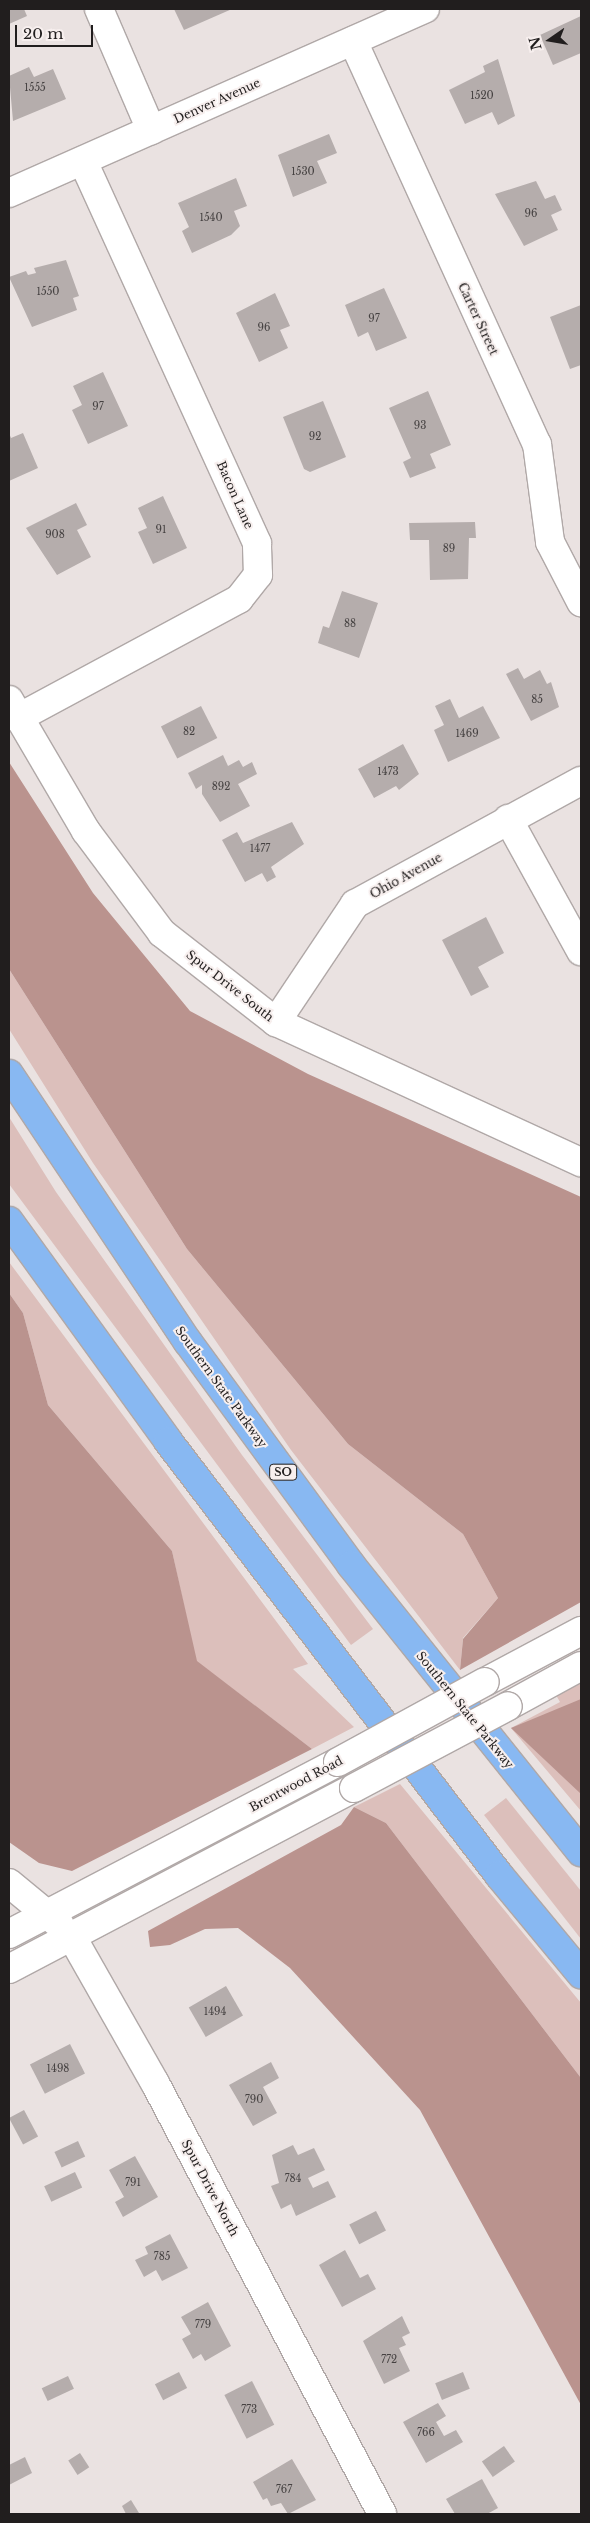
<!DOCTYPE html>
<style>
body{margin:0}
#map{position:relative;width:590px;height:2523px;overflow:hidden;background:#eae2e1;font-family:"Libre Baskerville",serif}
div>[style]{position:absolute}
.green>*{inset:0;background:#dcbfbb}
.forest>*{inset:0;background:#ba938e}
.building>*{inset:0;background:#b5adac;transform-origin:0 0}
.roads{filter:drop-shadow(1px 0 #b0a8a7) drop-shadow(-1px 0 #b0a8a7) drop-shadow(0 1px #b0a8a7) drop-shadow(0 -1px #b0a8a7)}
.minor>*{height:28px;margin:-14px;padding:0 14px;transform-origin:14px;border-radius:14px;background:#fff}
.tertiary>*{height:28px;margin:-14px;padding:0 14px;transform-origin:14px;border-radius:14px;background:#fff}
.motorway>*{height:28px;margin:-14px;padding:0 14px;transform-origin:14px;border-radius:14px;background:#88b8f2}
.bridges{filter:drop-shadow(1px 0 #b0a8a7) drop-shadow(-1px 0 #b0a8a7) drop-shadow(0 1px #b0a8a7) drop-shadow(0 -1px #b0a8a7)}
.tertiary-bridge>*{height:28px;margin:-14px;padding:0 14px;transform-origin:14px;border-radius:14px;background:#fff}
span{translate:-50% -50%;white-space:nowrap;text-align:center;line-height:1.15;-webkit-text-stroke:4px #f7efee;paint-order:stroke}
.number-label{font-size:10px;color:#464242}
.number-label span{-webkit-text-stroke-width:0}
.shield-label span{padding:1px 4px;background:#f7efee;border:1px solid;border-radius:4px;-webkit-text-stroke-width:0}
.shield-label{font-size:11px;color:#211e1e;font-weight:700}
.street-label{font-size:12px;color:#211e1e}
.frame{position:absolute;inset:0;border:10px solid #211e1e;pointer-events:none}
.north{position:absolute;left:525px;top:15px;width:50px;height:50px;-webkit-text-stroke:4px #f7efee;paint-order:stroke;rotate:257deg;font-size:14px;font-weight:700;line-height:20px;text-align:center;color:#211e1e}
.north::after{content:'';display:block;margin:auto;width:18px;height:22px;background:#211e1e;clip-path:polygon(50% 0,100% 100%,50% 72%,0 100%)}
.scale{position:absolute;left:15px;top:25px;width:78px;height:22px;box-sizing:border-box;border:2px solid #211e1e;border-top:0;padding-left:6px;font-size:15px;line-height:18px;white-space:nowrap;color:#211e1e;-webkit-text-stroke:4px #f7efee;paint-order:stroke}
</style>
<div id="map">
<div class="green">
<i style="clip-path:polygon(9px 969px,187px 1249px,348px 1444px,463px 1534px,498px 1598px,463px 1638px,460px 1670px,291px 1450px,93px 1163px,9px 1029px)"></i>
<i style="clip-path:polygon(9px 1117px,56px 1192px,242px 1455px,373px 1629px,351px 1645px,9px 1184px)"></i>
<i style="clip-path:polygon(9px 1262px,308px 1664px,293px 1669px,354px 1727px,312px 1749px,196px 1661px,172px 1551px,48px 1405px,23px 1313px,9px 1293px)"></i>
<i style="clip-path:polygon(581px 1682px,581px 1811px,511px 1728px,560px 1702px,556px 1695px)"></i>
<i style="clip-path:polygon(400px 1784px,581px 2003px,581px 2078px,386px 1823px,354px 1807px)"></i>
<i style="clip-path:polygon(506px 1798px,581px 1891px,581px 1939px,484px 1815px)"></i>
</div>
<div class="forest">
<i style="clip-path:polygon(9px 762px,93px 893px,190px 1011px,308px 1074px,581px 1197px,581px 1602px,460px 1670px,463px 1639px,498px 1598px,463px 1534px,348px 1444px,187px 1249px,9px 969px)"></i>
<i style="clip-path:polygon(9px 1293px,23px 1313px,48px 1405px,172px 1551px,197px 1661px,312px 1749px,72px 1871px,39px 1863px,9px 1842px)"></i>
<i style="clip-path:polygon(581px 1699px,581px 1794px,511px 1728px)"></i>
<i style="clip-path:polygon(354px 1807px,386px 1823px,581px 2078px,581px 2405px,420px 2110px,290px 1968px,238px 1928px,205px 1929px,170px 1945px,150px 1947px,148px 1931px,341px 1825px)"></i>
</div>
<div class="building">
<i style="clip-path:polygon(9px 9px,24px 9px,27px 16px,9px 24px)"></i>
<i style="clip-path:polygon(174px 9px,232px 9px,184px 30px)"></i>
<i style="clip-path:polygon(581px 16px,581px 53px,553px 65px,540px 35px)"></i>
<i style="clip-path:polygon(498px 59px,515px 116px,498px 125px,492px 112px,465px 124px,449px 90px,485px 72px,483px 66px)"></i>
<i style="clip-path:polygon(29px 67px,34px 77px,53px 69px,66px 99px,13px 121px,9px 76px)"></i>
<i style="clip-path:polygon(329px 134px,337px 153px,317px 161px,327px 183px,293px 197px,278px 155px)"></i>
<i style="clip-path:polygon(236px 178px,247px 206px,234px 211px,240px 226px,231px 235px,192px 253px,182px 231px,189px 227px,178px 203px)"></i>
<i style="clip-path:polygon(536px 181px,545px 199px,555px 195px,562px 210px,551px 215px,558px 230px,524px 246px,495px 194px)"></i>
<i style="clip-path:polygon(66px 260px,79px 296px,73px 298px,77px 310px,32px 327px,9px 277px,26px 271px,28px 275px,36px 273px,34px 268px)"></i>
<i style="clip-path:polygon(384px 288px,407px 338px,376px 351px,368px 332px,358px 337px,345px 305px)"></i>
<i style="clip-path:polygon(275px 293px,290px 326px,280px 330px,288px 348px,259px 362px,236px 313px)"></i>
<i style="clip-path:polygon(581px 305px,581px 365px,570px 369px,550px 317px)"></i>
<i style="clip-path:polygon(103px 372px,128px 426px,88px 444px,72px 410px,82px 405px,73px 386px)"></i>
<i style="clip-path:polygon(428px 391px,451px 445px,430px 454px,436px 468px,410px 478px,403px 462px,411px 458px,389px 408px)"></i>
<i style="clip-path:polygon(323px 401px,346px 457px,310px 472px,304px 469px,283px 417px)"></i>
<i style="clip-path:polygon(9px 433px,11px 438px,23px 433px,38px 468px,9px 481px)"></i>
<i style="clip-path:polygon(163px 496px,187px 548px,153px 564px,138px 532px,147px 528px,138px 508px)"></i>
<i style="clip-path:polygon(76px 503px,87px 525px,77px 530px,91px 557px,57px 575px,26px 528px)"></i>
<i style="clip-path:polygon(475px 522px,476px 538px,469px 538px,468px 579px,430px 580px,429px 540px,410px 540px,409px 523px)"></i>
<i style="clip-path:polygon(342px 591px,378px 603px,359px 658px,318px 643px,323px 626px,329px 628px)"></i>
<i style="clip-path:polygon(518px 668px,524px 679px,540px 670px,547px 684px,551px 682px,559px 707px,531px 721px,506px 674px)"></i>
<i style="clip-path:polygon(450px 699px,459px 718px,483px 706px,500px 738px,448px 762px,434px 730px,444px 725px,435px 706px)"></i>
<i style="left:201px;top:706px;width:36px;height:45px;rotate:63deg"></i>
<i style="clip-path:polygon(403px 744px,419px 774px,399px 790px,396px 786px,374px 798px,358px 769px)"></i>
<i style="clip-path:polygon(223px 755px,228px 766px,239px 760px,243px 767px,252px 762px,257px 774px,238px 784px,250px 806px,220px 822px,202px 794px,202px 785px,196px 789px,188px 773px)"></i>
<i style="clip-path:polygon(292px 822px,304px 844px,271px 867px,276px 877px,267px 882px,262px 873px,245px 882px,222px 840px,237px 832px,243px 843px)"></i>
<i style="clip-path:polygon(486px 917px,504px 953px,478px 967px,489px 987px,471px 996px,442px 940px)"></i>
<i style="left:226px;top:1986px;width:34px;height:43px;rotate:60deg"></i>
<i style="left:70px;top:2044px;width:33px;height:45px;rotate:63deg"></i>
<i style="clip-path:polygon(271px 2062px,279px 2078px,263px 2087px,277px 2113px,253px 2126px,229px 2085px)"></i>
<i style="left:24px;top:2110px;width:30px;height:17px;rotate:62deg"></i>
<i style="left:78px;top:2141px;width:17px;height:26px;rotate:65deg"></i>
<i style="clip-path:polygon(293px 2145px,298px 2155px,314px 2148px,325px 2170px,308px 2178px,313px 2188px,328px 2181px,336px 2197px,296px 2216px,291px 2204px,281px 2209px,271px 2186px,279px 2183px,272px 2155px)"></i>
<i style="clip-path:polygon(135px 2156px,158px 2197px,123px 2217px,115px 2202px,124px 2197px,109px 2170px)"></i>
<i style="left:75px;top:2172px;width:17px;height:34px;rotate:65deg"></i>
<i style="left:376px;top:2211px;width:22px;height:30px;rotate:63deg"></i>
<i style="clip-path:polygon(170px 2234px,188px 2268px,162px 2281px,156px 2270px,144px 2277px,135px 2260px,148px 2254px,145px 2247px)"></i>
<i style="clip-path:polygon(345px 2250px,360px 2278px,368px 2274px,376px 2289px,342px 2307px,319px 2265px)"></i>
<i style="clip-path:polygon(208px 2302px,231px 2346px,205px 2361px,201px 2354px,193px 2359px,182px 2339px,191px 2334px,181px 2317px)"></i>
<i style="clip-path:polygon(402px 2316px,410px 2333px,402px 2337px,406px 2345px,399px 2348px,410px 2371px,384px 2384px,363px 2341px)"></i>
<i style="left:179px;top:2372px;width:18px;height:27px;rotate:63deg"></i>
<i style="left:463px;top:2372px;width:18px;height:30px;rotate:68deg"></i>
<i style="left:68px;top:2376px;width:14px;height:29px;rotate:65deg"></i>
<i style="left:252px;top:2381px;width:49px;height:31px;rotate:63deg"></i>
<i style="clip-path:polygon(438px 2403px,446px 2416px,436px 2422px,444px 2436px,456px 2430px,463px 2442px,426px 2463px,403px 2422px)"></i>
<i style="left:504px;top:2446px;width:19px;height:27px;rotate:55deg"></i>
<i style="left:80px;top:2453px;width:17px;height:14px;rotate:57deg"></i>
<i style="clip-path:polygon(25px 2457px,32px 2473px,9px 2485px,9px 2465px)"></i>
<i style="clip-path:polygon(292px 2459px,316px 2500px,288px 2514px,281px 2503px,271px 2506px,267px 2498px,263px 2500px,253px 2482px)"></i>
<i style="clip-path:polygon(482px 2479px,498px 2508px,487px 2514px,455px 2514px,446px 2499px)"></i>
<i style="clip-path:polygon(131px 2500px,139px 2513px,136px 2514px,126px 2514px,122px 2506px)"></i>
</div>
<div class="roads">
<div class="minor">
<i style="left:99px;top:9px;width:132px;rotate:66.7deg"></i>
<i style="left:353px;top:41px;width:443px;rotate:65.5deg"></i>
<i style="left:537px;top:444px;width:99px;rotate:82.4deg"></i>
<i style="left:550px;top:542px;width:68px;rotate:62.7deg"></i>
<i style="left:9px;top:193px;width:455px;rotate:-23.9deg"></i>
<i style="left:18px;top:718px;width:251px;rotate:-28.3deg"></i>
<i style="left:239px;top:599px;width:31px;rotate:-52deg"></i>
<i style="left:258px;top:575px;width:32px;rotate:-92deg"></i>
<i style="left:257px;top:543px;width:420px;rotate:-114.5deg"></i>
<i style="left:508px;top:819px;width:151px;rotate:61.1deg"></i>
<i style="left:276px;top:1022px;width:142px;rotate:-56.2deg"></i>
<i style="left:355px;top:904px;width:257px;rotate:-28.6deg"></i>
<i style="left:72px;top:1937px;width:168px;rotate:60.4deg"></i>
<i style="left:155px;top:2083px;width:487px;rotate:62.2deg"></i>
</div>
<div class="tertiary">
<i style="left:9px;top:700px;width:152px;rotate:59.6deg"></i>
<i style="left:86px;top:831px;width:127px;rotate:53.3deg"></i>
<i style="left:162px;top:933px;width:145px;rotate:38deg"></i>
<i style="left:276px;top:1022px;width:336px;rotate:24.7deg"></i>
<i style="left:485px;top:1682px;width:109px;rotate:-28deg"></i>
<i style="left:508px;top:1706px;width:83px;rotate:-28.7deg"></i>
<i style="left:9px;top:1883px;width:66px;rotate:39.5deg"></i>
<i style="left:9px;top:1934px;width:371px;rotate:-27.6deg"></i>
<i style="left:9px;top:1969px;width:390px;rotate:-27.7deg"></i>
</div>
<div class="motorway">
<i style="left:9px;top:1074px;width:322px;rotate:56.3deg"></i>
<i style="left:188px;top:1342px;width:276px;rotate:53.8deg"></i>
<i style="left:351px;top:1565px;width:368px;rotate:51.3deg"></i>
<i style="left:9px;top:1221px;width:271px;rotate:54.1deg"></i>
<i style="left:168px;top:1441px;width:546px;rotate:52.67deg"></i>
<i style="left:499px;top:1875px;width:129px;rotate:50.4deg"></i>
</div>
</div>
<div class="bridges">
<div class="tertiary-bridge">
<i style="left:338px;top:1762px;width:167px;rotate:-28.6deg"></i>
<i style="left:354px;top:1788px;width:174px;rotate:-28deg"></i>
</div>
</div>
<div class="number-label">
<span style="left:35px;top:88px">1555</span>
<span style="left:482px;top:96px">1520</span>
<span style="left:303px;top:172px">1530</span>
<span style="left:531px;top:214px">96</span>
<span style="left:211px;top:218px">1540</span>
<span style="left:48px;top:292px">1550</span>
<span style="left:374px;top:319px">97</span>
<span style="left:264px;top:328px">96</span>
<span style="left:98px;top:407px">97</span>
<span style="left:420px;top:426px">93</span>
<span style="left:315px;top:437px">92</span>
<span style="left:161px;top:530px">91</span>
<span style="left:55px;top:535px">908</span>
<span style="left:449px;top:549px">89</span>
<span style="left:350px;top:624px">88</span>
<span style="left:537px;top:700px">85</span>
<span style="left:189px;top:732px">82</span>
<span style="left:467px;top:734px">1469</span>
<span style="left:388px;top:772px">1473</span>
<span style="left:221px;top:787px">892</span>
<span style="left:260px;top:849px">1477</span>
<span style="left:215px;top:2012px">1494</span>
<span style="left:58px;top:2069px">1498</span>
<span style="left:254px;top:2100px">790</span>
<span style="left:293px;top:2179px">784</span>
<span style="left:133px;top:2183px">791</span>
<span style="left:162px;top:2257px">785</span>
<span style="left:203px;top:2325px">779</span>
<span style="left:389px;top:2360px">772</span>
<span style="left:249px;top:2410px">773</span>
<span style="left:426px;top:2433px">766</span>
<span style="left:284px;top:2490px">767</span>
</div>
<div class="shield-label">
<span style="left:283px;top:1472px">SO</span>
</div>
<div class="street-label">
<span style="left:217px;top:101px;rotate:-24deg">Denver Avenue</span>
<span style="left:478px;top:319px;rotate:65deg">Carter Street</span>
<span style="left:235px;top:495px;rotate:66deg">Bacon Lane</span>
<span style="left:406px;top:876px;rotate:-29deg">Ohio Avenue</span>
<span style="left:230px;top:986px;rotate:38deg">Spur Drive South</span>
<span style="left:221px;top:1387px;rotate:54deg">Southern State Parkway</span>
<span style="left:465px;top:1710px;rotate:51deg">Southern State Parkway</span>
<span style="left:296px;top:1784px;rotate:-28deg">Brentwood Road</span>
<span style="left:210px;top:2188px;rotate:62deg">Spur Drive North</span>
</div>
<div class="frame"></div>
<div class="north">N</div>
<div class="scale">20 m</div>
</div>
